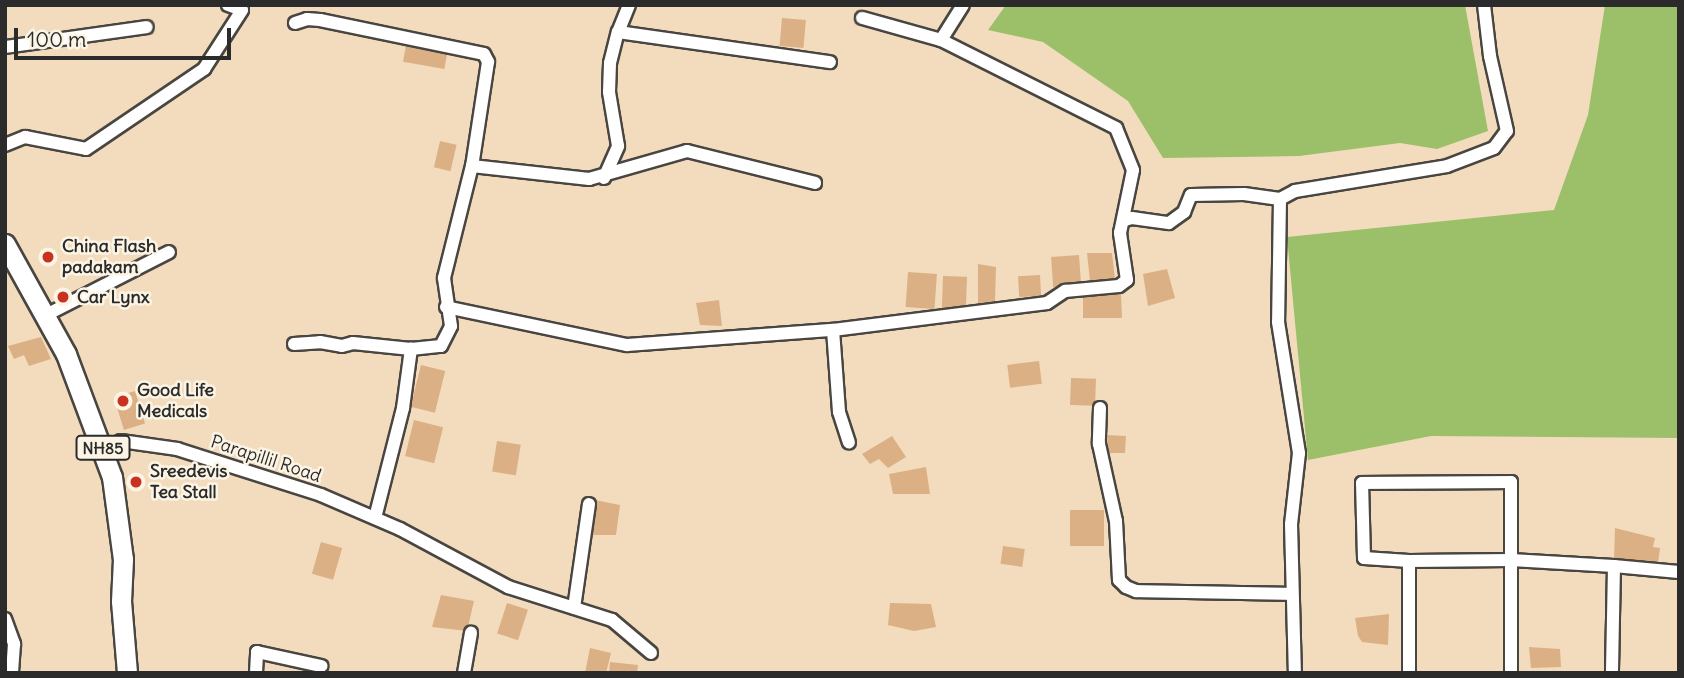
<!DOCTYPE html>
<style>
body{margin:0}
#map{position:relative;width:1684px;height:678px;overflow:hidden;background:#f3dcbe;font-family:Delius,sans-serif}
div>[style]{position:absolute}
.green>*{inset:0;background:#9cbf6a}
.building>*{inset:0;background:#dbb084;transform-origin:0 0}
.roads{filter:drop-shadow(2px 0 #494641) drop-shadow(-2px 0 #494641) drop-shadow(0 2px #494641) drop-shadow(0 -2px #494641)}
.minor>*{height:12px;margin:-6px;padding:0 6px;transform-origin:6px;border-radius:6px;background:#fff}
.trunk>*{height:19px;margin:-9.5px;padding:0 9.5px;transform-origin:9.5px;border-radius:9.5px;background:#fff}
.dots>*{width:19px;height:19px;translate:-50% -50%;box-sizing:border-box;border:4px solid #fcf5e5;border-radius:50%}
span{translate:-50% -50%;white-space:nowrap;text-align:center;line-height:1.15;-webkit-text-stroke:5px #fcf5e5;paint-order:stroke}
.shield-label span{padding:2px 5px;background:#fcf5e5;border:2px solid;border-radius:5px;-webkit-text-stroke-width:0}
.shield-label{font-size:16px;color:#2b2b2b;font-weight:700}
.poi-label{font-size:18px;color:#2b2b2b;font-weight:700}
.left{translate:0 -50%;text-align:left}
.street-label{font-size:18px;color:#2b2b2b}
.frame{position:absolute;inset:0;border:7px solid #2b2b2b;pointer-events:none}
.scale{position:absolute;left:14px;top:28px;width:217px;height:32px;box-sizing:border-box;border:4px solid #2b2b2b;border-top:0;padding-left:9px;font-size:21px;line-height:24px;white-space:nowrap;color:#2b2b2b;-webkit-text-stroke:5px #fcf5e5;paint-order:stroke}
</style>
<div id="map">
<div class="green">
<i style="clip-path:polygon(1006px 5px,1465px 5px,1488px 131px,1437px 149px,1400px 143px,1299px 156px,1163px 158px,1128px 101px,1043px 42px,988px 30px)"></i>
<i style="clip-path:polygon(1605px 5px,1679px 5px,1679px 438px,1431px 436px,1308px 460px,1287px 237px,1554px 210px,1588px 115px)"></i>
</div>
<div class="building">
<i style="left:782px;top:18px;width:24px;height:28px;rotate:5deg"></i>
<i style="left:406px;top:45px;width:42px;height:17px;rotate:10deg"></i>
<i style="left:440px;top:141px;width:17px;height:27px;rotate:13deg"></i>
<i style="clip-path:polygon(1087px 253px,1112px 253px,1115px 280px,1090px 281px)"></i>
<i style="left:1079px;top:255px;width:30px;height:28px;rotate:86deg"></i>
<i style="clip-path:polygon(978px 264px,996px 267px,995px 302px,978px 303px)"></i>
<i style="clip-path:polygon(1167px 269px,1175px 298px,1148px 306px,1143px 274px)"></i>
<i style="left:908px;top:272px;width:29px;height:35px;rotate:4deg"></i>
<i style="left:1040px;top:275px;width:21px;height:22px;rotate:87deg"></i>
<i style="left:943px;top:276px;width:24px;height:34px;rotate:2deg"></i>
<i style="clip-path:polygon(1121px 293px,1122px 318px,1083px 318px,1083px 296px)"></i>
<i style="clip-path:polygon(719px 300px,722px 326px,700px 325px,696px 303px)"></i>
<i style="clip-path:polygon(41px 337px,51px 359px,29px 366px,24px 355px,14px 359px,8px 346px)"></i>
<i style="left:1039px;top:361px;width:23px;height:32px;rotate:83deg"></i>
<i style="left:421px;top:365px;width:25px;height:43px;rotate:14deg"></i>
<i style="left:1071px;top:378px;width:25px;height:27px;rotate:2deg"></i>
<i style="left:135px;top:391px;width:34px;height:22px;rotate:73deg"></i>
<i style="left:414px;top:420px;width:30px;height:37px;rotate:14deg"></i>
<i style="clip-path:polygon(1107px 435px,1126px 436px,1125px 453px,1108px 453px)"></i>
<i style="clip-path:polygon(892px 436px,906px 457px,888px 468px,879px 459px,870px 464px,862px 454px)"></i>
<i style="left:497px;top:441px;width:24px;height:31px;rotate:9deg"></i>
<i style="clip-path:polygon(926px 467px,930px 494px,893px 494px,889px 474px)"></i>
<i style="clip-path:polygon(595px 500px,620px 505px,616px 535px,588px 535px)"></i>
<i style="left:1070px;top:510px;width:34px;height:36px"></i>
<i style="clip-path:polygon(1615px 528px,1655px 538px,1653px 547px,1660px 548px,1658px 563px,1614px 560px)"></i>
<i style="left:321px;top:542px;width:22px;height:33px;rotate:16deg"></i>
<i style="left:1003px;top:546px;width:22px;height:18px;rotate:8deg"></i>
<i style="clip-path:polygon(441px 595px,474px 601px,467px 631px,432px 627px)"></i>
<i style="left:507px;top:603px;width:22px;height:32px;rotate:18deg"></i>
<i style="clip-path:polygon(890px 603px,931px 604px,936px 627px,914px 631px,888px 625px)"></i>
<i style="clip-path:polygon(1389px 614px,1388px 645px,1362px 642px,1358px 636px,1355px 618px)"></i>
<i style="clip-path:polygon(1529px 647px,1560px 649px,1561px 667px,1531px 668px)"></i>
<i style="clip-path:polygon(590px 648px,611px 653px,606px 673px,585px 673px)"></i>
<i style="clip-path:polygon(610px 662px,638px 665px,637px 673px,609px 673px)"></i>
</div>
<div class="roads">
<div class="minor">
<i style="left:629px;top:5px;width:29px;rotate:112deg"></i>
<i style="left:618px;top:32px;width:214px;rotate:8.1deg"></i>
<i style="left:295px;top:23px;width:13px;rotate:-18deg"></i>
<i style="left:307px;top:19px;width:13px;rotate:4deg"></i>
<i style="left:320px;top:20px;width:167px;rotate:11.7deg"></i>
<i style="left:484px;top:54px;width:9px;rotate:63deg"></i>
<i style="left:488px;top:62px;width:105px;rotate:98.7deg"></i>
<i style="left:941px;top:40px;width:41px;rotate:-57.8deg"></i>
<i style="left:5px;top:47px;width:143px;rotate:-8deg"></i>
<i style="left:5px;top:145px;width:22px;rotate:-22deg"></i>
<i style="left:25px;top:137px;width:62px;rotate:11.1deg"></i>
<i style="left:86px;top:149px;width:143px;rotate:-34.1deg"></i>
<i style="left:204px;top:69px;width:70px;rotate:-57.2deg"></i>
<i style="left:242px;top:10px;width:15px;rotate:-160deg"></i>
<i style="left:604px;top:178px;width:35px;rotate:-66deg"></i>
<i style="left:618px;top:146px;width:55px;rotate:-99.5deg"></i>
<i style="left:609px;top:92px;width:29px;rotate:-88deg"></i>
<i style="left:610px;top:63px;width:32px;rotate:-76deg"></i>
<i style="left:1280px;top:199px;width:123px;rotate:90.9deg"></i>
<i style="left:1278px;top:322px;width:133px;rotate:80.9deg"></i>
<i style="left:1299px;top:453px;width:71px;rotate:96.4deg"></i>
<i style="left:1291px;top:524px;width:149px;rotate:88.5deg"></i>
<i style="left:1125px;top:220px;width:7px;rotate:-16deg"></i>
<i style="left:1132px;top:218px;width:37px;rotate:8deg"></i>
<i style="left:1169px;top:223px;width:19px;rotate:-36deg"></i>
<i style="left:1184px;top:212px;width:18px;rotate:-68deg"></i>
<i style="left:1191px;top:195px;width:53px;rotate:-1.1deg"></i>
<i style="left:1244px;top:194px;width:36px;rotate:8deg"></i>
<i style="left:1280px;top:199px;width:17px;rotate:-28deg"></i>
<i style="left:1295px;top:191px;width:154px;rotate:-9.3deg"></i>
<i style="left:1447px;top:166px;width:50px;rotate:-21deg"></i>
<i style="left:1494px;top:148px;width:21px;rotate:-53deg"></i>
<i style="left:1507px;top:131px;width:77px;rotate:-102.8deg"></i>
<i style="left:1490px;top:56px;width:51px;rotate:-96.7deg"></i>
<i style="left:446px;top:307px;width:185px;rotate:11.9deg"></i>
<i style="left:627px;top:345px;width:207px;rotate:-4.2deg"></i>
<i style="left:833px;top:330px;width:216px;rotate:-7.2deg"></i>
<i style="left:1047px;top:303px;width:22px;rotate:-34deg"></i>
<i style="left:1065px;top:291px;width:54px;rotate:-5.3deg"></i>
<i style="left:1119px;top:286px;width:10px;rotate:-37deg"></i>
<i style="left:1127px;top:280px;width:48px;rotate:-98.5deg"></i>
<i style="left:1120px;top:233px;width:64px;rotate:-78.3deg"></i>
<i style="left:1133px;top:170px;width:45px;rotate:-112deg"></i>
<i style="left:1116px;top:128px;width:196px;rotate:-153.3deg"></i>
<i style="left:941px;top:40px;width:82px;rotate:-164.4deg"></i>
<i style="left:46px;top:315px;width:138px;rotate:-27.1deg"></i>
<i style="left:833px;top:330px;width:82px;rotate:85.8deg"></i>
<i style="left:839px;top:412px;width:32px;rotate:72deg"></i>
<i style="left:294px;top:344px;width:26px;rotate:-4deg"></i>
<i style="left:320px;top:342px;width:22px;rotate:10deg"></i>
<i style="left:342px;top:346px;width:11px;rotate:-15deg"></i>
<i style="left:353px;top:343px;width:58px;rotate:5.9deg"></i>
<i style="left:411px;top:349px;width:30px;rotate:-6deg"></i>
<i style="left:441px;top:346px;width:22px;rotate:-63deg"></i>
<i style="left:451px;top:326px;width:49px;rotate:-98.3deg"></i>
<i style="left:444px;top:278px;width:115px;rotate:-76deg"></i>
<i style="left:472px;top:166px;width:118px;rotate:6.3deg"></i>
<i style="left:589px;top:179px;width:102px;rotate:-15.9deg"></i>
<i style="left:687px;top:151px;width:132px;rotate:14deg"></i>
<i style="left:1100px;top:408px;width:36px;rotate:92deg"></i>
<i style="left:1099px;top:444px;width:79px;rotate:77.6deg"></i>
<i style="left:1116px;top:521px;width:59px;rotate:87.1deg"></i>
<i style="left:1119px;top:580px;width:10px;rotate:45deg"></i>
<i style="left:1126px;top:587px;width:11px;rotate:22deg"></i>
<i style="left:1136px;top:591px;width:155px;rotate:1.1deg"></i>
<i style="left:104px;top:452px;width:20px;rotate:-33deg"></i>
<i style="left:121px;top:441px;width:57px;rotate:8.1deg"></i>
<i style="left:177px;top:449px;width:151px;rotate:17.7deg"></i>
<i style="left:321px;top:495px;width:86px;rotate:23.3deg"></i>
<i style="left:400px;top:529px;width:123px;rotate:28.2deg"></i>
<i style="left:508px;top:587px;width:109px;rotate:17.6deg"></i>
<i style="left:612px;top:620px;width:51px;rotate:40.2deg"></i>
<i style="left:375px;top:518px;width:114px;rotate:-75.7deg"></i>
<i style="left:403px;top:408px;width:60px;rotate:-82.3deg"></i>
<i style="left:1409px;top:561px;width:102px;rotate:-0.6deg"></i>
<i style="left:1511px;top:560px;width:103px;rotate:3.3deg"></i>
<i style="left:1614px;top:566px;width:107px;rotate:91.1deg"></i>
<i style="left:1614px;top:566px;width:65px;rotate:5.3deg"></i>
<i style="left:574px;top:608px;width:105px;rotate:-81.8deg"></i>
<i style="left:5px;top:619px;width:27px;rotate:70deg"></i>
<i style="left:14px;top:644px;width:29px;rotate:94deg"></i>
<i style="left:256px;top:673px;width:21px;rotate:-87deg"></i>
<i style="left:257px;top:652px;width:66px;rotate:12.3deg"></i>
<i style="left:464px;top:673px;width:41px;rotate:-80.1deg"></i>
<i style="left:1409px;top:673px;width:112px;rotate:-90deg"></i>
<i style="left:1409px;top:561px;width:45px;rotate:-176.2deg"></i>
<i style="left:1364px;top:558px;width:75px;rotate:-91.5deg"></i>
<i style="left:1362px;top:483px;width:149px;rotate:-0.4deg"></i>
<i style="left:1511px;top:482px;width:191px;rotate:90deg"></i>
</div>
<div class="trunk">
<i style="left:5px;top:244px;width:126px;rotate:61deg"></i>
<i style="left:66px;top:354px;width:131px;rotate:69.5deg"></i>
<i style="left:112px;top:477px;width:83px;rotate:82.4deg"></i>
<i style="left:123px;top:559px;width:42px;rotate:92.7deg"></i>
<i style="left:121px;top:601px;width:72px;rotate:85.2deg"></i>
</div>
</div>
<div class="dots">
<i style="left:48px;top:257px;background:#c8321e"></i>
<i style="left:63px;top:297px;background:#c8321e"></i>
<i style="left:123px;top:401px;background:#c8321e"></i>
<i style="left:136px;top:482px;background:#c8321e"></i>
</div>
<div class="shield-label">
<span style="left:103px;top:448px">NH85</span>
</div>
<div class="poi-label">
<span class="left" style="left:62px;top:257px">China Flash<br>padakam</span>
<span class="left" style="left:77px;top:297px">Car Lynx</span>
<span class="left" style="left:137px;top:401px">Good Life<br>Medicals</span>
<span class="left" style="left:150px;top:482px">Sreedevis<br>Tea Stall</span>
</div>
<div class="street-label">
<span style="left:266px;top:459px;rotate:18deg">Parapillil Road</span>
</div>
<div class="frame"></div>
<div class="scale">100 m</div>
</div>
